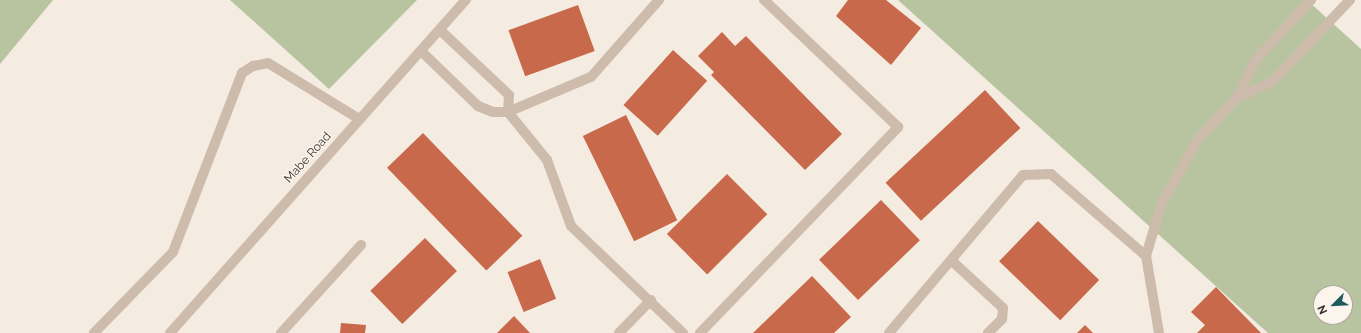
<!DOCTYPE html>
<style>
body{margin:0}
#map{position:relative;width:1361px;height:333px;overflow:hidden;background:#f4ebe1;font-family:Raleway,sans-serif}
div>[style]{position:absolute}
.green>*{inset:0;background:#b8c4a0}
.building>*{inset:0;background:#c8694b;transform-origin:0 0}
.lane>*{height:10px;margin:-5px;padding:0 5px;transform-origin:5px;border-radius:5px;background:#cdbbac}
.street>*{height:10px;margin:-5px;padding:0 5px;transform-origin:5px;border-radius:5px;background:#cdbbac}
span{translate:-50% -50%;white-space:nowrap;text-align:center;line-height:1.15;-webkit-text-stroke:3px #fbf5ee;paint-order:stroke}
.street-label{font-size:12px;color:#3b302b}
.north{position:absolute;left:1313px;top:285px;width:40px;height:40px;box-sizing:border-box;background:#fbf5ee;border:1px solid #aea6a0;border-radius:50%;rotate:246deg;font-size:11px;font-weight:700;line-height:16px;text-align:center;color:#3b302b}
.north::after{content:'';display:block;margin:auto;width:14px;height:18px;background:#1f5a5e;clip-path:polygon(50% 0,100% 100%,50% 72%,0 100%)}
</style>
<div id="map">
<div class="green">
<i style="clip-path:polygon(0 0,53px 0,0 64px)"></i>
<i style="clip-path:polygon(230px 0,417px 0,329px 89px)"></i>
<i style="clip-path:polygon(evenodd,898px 0,1307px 0,1361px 49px,1361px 333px,1268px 333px,898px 0,1321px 293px,1345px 293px,1345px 317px,1321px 317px,1321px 293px)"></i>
</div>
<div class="building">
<i style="clip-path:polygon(848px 0,886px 0,921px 28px,891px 65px,836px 16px)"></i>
<i style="left:578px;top:5px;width:49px;height:74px;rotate:70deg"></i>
<i style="clip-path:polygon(722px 32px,735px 46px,746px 36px,842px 134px,805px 170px,711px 75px,714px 72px,698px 56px)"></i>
<i style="left:673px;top:50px;width:46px;height:74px;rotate:42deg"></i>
<i style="left:985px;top:90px;width:52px;height:136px;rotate:47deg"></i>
<i style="left:626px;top:115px;width:117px;height:48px;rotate:64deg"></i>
<i style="left:423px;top:133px;width:143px;height:50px;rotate:46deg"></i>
<i style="left:727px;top:174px;width:57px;height:85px;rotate:45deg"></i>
<i style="left:881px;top:200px;width:56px;height:86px;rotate:46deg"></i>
<i style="left:1038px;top:221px;width:85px;height:56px;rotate:44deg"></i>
<i style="left:425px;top:238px;width:46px;height:76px;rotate:46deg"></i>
<i style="left:540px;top:259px;width:43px;height:35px;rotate:68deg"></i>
<i style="clip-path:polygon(812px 276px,851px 317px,834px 333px,753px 333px)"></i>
<i style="clip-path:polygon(1216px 287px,1261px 333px,1197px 333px,1205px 325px,1191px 312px)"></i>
<i style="clip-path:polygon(514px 316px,530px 333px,497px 333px)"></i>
<i style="clip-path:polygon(341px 323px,366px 325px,365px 333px,340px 333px)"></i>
<i style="clip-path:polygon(1085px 325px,1093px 333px,1077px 333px)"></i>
</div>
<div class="lane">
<i style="left:440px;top:30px;width:95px;rotate:43.3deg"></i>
<i style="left:509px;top:95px;width:17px;rotate:93deg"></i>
<i style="left:508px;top:112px;width:62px;rotate:50.9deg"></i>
<i style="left:547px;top:160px;width:70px;rotate:70deg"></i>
<i style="left:571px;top:226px;width:155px;rotate:43.7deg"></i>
<i style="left:421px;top:51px;width:79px;rotate:44deg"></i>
<i style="left:478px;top:106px;width:16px;rotate:22deg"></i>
<i style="left:493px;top:112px;width:15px"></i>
<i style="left:508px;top:112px;width:90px;rotate:-22.9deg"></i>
<i style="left:591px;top:77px;width:103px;rotate:-48.6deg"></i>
<i style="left:1236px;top:99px;width:42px;rotate:-63.4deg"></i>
<i style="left:1255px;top:61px;width:83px;rotate:-47.4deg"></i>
<i style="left:1146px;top:256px;width:56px;rotate:-73.5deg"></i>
<i style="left:1162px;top:202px;width:74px;rotate:-60deg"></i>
<i style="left:1199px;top:138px;width:54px;rotate:-46.5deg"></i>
<i style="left:1236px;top:99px;width:41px;rotate:-25.9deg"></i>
<i style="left:1273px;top:81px;width:112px;rotate:-46.5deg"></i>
<i style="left:952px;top:261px;width:69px;rotate:42.7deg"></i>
<i style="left:1003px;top:308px;width:11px;rotate:95deg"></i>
<i style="left:1002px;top:319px;width:20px;rotate:135deg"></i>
<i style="left:94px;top:333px;width:113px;rotate:-45.7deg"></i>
<i style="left:173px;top:252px;width:192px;rotate:-68.9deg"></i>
<i style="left:242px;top:73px;width:13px;rotate:-32deg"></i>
<i style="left:253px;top:66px;width:15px;rotate:-11deg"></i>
<i style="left:268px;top:63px;width:107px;rotate:31.6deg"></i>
<i style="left:281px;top:333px;width:119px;rotate:-47.7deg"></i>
<i style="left:619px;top:333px;width:46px;rotate:-45.9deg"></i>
<i style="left:700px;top:333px;width:286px;rotate:-46.1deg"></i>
<i style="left:898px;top:127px;width:185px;rotate:-136.5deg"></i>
<i style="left:889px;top:333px;width:207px;rotate:-49.7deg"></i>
<i style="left:1023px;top:175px;width:28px;rotate:-2deg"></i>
<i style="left:1051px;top:174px;width:125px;rotate:40.8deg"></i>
<i style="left:1146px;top:256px;width:78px;rotate:80.4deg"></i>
</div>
<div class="street">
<i style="left:170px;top:333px;width:446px;rotate:-48.4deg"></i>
</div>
<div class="street-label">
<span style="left:308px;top:158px;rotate:-48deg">Mabe Road</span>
</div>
<div class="north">N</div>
</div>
